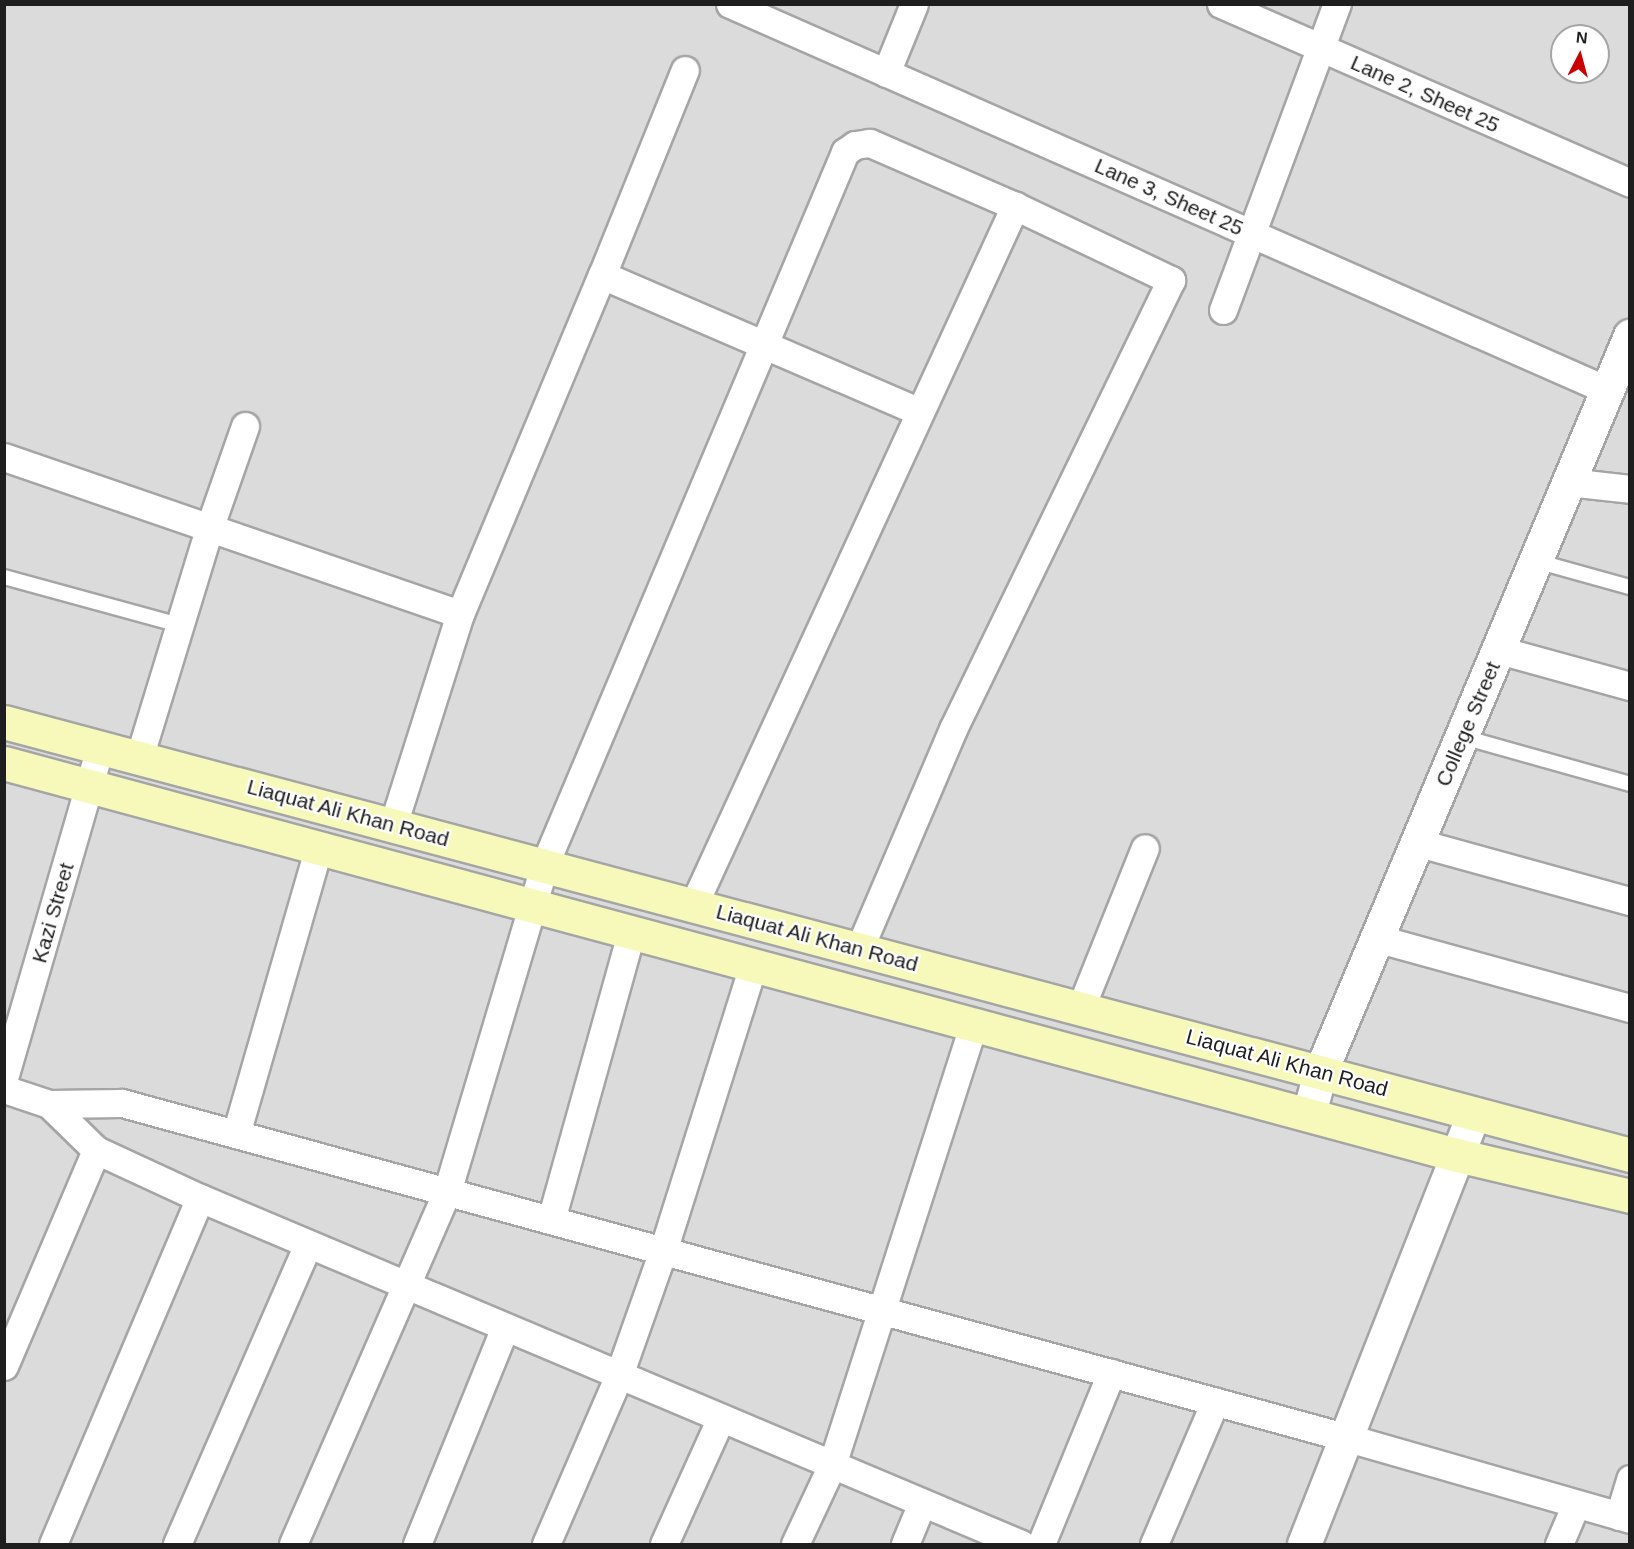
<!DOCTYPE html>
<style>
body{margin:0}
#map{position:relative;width:1634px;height:1549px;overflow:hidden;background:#efece4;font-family:Helvetica,sans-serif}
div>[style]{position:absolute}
.residential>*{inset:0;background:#dcdbdb}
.roads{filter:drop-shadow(2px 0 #a5a5a5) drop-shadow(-2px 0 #a5a5a5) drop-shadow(0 2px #a5a5a5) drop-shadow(0 -2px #a5a5a5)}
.service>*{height:14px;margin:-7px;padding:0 7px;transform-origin:7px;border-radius:7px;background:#fff}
.minor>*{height:27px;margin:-13.5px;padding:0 13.5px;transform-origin:13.5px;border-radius:13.5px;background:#fff}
.tertiary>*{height:33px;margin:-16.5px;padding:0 16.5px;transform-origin:16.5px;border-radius:16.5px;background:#fff}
.secondary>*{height:33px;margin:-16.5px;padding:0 16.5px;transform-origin:16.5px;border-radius:16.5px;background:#f6f9b9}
span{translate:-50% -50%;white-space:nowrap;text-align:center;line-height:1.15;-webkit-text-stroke:4.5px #fff;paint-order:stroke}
.street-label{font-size:21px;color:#1e1e1e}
.frame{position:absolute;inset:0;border:6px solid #1e1e1e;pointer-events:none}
.north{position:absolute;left:1550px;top:24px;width:60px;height:60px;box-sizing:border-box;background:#fff;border:2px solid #a5a5a5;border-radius:50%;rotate:6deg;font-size:16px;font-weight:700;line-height:24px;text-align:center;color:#1e1e1e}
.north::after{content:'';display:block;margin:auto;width:21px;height:27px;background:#cb0101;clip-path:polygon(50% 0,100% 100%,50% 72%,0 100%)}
</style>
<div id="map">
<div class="residential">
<i style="clip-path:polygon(evenodd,5px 5px,1629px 5px,1629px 1544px,5px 1544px,5px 5px,1562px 36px,1598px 36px,1598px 72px,1562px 72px,1562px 36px)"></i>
</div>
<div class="roads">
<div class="service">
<i style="left:1536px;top:561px;width:98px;rotate:15.5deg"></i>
<i style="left:4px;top:577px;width:181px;rotate:15.3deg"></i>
<i style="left:1463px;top:737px;width:173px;rotate:15.7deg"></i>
</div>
<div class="minor">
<i style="left:730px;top:4px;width:958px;rotate:23.76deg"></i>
<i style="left:1221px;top:4px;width:446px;rotate:23.6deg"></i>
<i style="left:886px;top:73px;width:74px;rotate:-67.9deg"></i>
<i style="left:602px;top:275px;width:221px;rotate:-68deg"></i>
<i style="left:1223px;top:310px;width:327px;rotate:-69.6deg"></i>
<i style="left:4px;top:457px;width:482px;rotate:19deg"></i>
<i style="left:1568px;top:482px;width:62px;rotate:6.4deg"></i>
<i style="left:1499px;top:650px;width:136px;rotate:15.4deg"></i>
<i style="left:139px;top:758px;width:243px;rotate:-73deg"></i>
<i style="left:210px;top:526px;width:106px;rotate:-70.7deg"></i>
<i style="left:393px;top:825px;width:221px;rotate:-72.4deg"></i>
<i style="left:460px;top:614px;width:368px;rotate:-67.3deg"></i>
<i style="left:602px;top:275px;width:346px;rotate:23.3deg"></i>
<i style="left:1419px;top:843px;width:219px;rotate:15.4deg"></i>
<i style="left:693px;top:906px;width:771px;rotate:-65.3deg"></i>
<i style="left:1015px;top:206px;width:173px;rotate:25.4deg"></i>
<i style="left:1171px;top:280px;width:499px;rotate:115.9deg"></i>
<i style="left:953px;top:729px;width:237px;rotate:113.1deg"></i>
<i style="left:1379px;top:939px;width:260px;rotate:15.4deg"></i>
<i style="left:1081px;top:1007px;width:171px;rotate:-68.1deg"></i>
<i style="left:4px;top:1078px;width:345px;rotate:-73.8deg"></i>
<i style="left:4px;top:1089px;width:47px;rotate:18.4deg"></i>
<i style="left:49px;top:1104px;width:73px;rotate:-0.8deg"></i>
<i style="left:122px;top:1103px;width:1271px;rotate:15.28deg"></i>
<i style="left:1348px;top:1438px;width:293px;rotate:16deg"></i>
<i style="left:49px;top:1104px;width:66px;rotate:44.4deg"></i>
<i style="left:96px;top:1150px;width:115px;rotate:24.8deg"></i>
<i style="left:200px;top:1198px;width:891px;rotate:22.85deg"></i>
<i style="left:236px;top:1134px;width:300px;rotate:-73.9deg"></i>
<i style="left:551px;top:1220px;width:298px;rotate:-74.4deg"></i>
<i style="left:4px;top:1366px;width:235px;rotate:-66.9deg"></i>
<i style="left:1619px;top:1516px;width:39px;rotate:-73deg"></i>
<i style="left:53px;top:1544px;width:376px;rotate:-67deg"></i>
<i style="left:177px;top:1544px;width:327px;rotate:-66.4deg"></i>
<i style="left:293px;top:1544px;width:384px;rotate:-66.4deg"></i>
<i style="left:447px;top:1192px;width:340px;rotate:-73.4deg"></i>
<i style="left:544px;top:866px;width:775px;rotate:-67.14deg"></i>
<i style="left:845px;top:152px;width:12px;rotate:-35deg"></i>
<i style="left:855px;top:145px;width:15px;rotate:-8deg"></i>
<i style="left:870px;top:143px;width:158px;rotate:23.5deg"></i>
<i style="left:417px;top:1544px;width:234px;rotate:-67.9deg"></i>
<i style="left:546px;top:1544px;width:184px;rotate:-66.6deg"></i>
<i style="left:619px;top:1375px;width:132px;rotate:-70.5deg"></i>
<i style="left:663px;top:1251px;width:299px;rotate:-72.5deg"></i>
<i style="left:664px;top:1544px;width:138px;rotate:-65.7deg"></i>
<i style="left:795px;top:1544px;width:87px;rotate:-64.9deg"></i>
<i style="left:832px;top:1465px;width:463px;rotate:-72.2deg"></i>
<i style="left:905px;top:1544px;width:44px;rotate:-67.5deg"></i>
<i style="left:1041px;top:1544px;width:185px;rotate:-67.7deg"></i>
<i style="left:1154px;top:1544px;width:155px;rotate:-66.8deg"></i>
<i style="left:1559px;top:1544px;width:43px;rotate:-67deg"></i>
</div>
<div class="tertiary">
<i style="left:1309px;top:1113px;width:41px;rotate:-74.6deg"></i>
<i style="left:1320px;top:1073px;width:800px;rotate:-67.19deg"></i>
<i style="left:1304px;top:1544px;width:462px;rotate:-68.5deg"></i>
</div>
<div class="secondary">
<i style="left:4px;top:722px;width:1683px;rotate:14.91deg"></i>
<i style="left:4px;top:763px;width:1505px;rotate:15.1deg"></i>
<i style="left:1457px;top:1155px;width:178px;rotate:13.3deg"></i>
</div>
</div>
<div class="street-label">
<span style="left:1425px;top:94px;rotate:24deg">Lane 2, Sheet 25</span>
<span style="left:1169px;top:197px;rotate:24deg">Lane 3, Sheet 25</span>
<span style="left:1468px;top:724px;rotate:-67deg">College Street</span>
<span style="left:348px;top:813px;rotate:15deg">Liaquat Ali Khan Road</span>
<span style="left:53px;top:913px;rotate:-74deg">Kazi Street</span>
<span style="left:817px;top:938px;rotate:15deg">Liaquat Ali Khan Road</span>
<span style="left:1287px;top:1063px;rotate:15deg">Liaquat Ali Khan Road</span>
</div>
<div class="frame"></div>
<div class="north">N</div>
</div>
